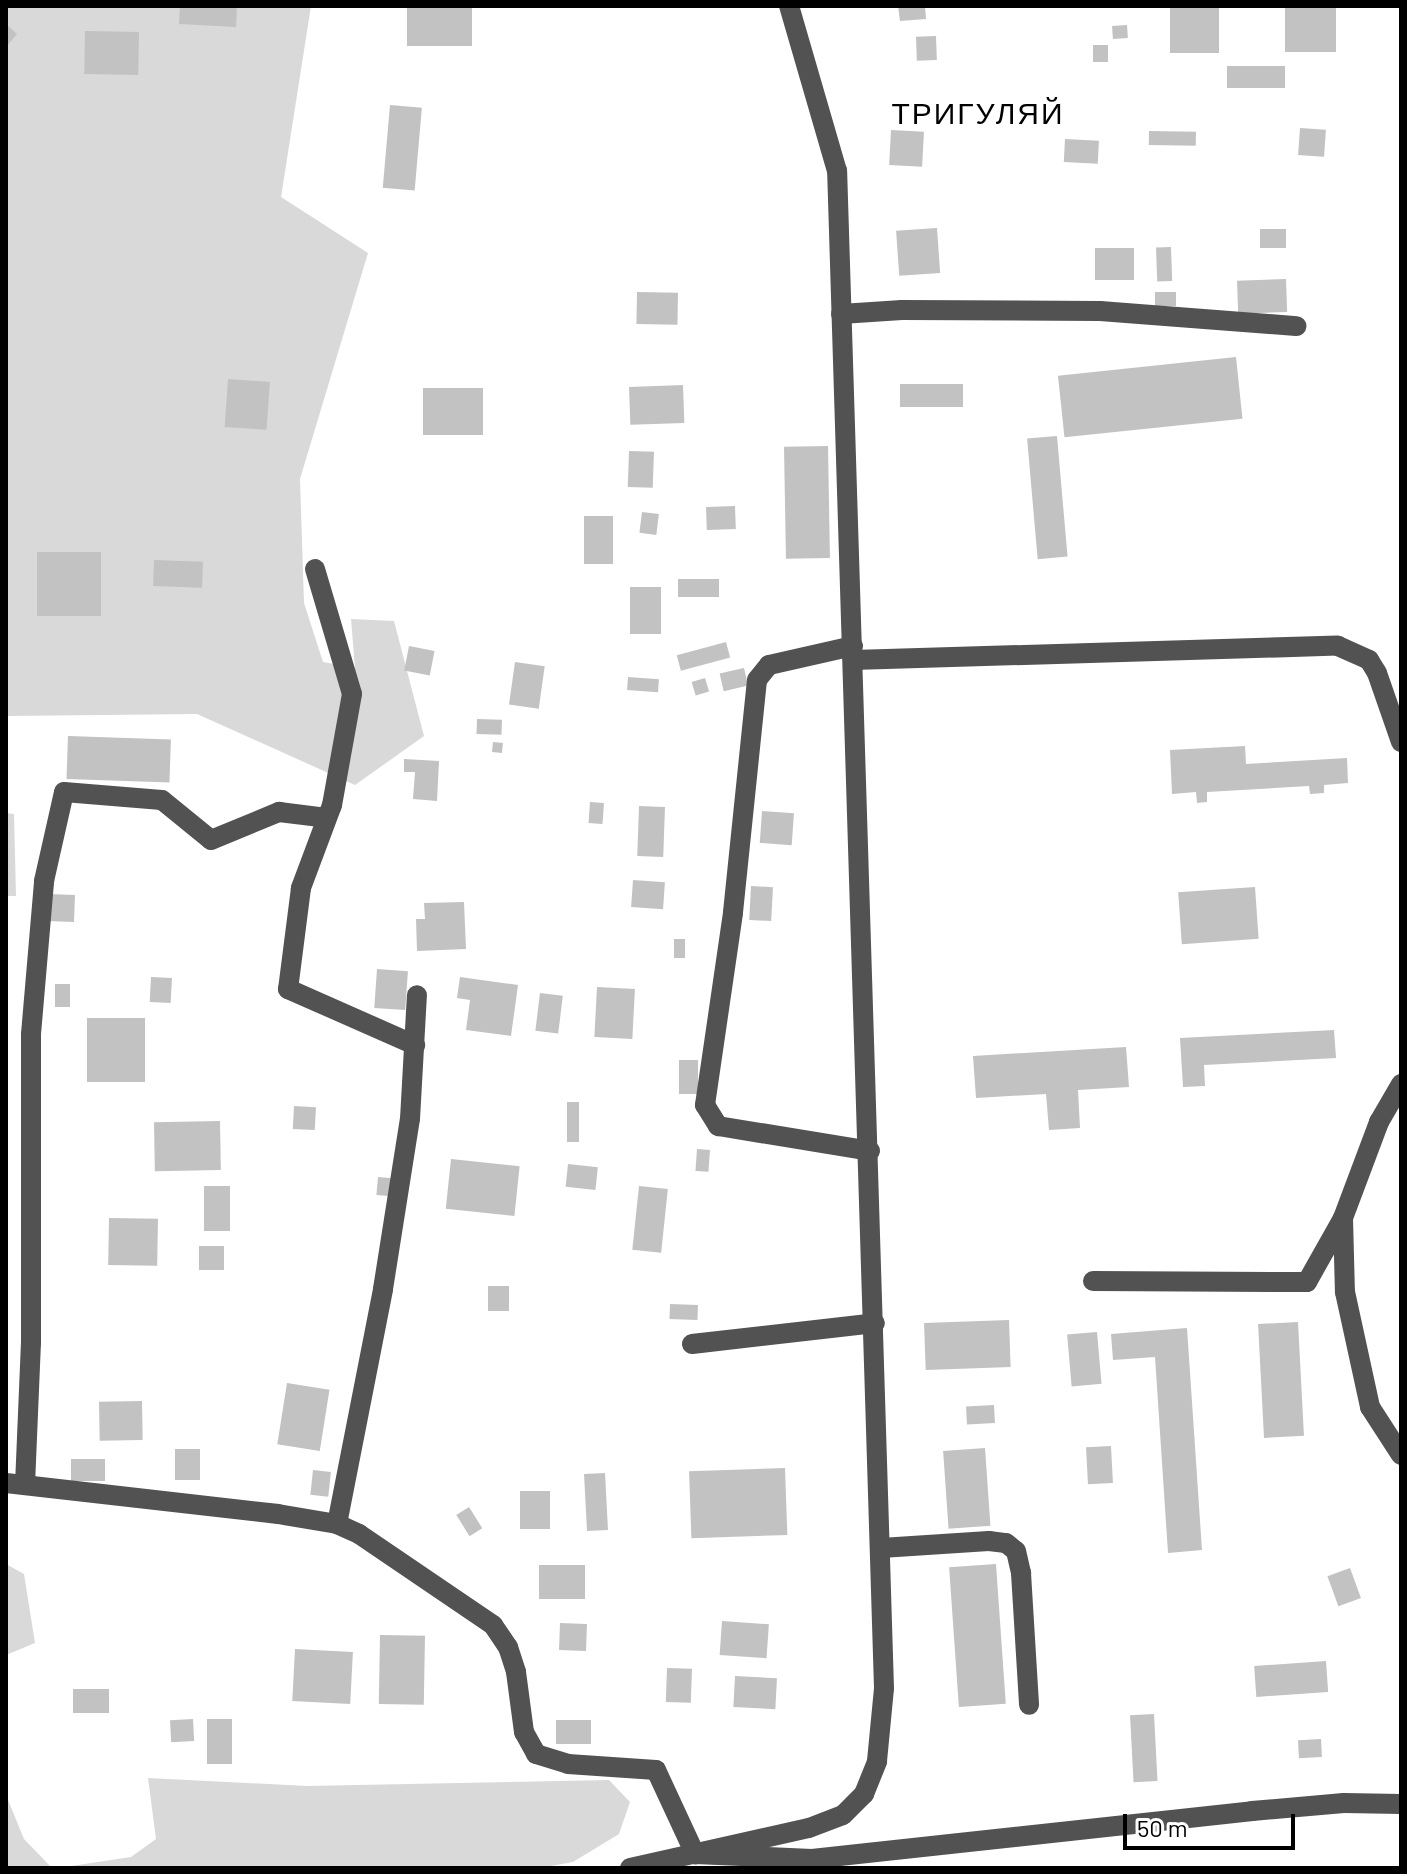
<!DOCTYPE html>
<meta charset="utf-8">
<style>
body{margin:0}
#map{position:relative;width:1407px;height:1874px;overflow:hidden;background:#fff;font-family:Barlow,sans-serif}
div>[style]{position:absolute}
.green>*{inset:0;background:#d9d9d9}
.building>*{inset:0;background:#c2c2c2;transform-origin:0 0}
.minor>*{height:20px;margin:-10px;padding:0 10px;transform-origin:10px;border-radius:10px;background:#525252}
span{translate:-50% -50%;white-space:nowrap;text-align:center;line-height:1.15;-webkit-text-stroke:6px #fff;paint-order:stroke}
.quarter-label{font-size:30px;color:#000;letter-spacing:2px}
.frame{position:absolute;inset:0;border:8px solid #000;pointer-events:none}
.scale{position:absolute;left:1123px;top:1814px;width:172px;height:36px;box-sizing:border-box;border:4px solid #000;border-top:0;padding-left:10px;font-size:24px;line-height:28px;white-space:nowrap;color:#000;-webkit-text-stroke:6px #fff;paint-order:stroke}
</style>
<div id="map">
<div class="green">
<i style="clip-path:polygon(6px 6px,311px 6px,281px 197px,368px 253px,300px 479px,304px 603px,323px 662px,355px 668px,351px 619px,394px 621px,424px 736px,355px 785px,197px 714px,6px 716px)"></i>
<i style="clip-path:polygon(6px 813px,14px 814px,16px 896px,6px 896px)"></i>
<i style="clip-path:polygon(6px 1564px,24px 1574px,35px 1643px,6px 1655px)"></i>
<i style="clip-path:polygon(148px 1778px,307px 1786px,609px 1780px,630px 1802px,619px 1834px,573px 1862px,540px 1868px,58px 1868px,131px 1857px,156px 1839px)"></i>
<i style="clip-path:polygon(6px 1795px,24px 1839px,52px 1868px,6px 1868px)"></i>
</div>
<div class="building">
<i style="clip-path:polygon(180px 6px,237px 6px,236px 27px,179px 24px)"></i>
<i style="left:407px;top:6px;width:65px;height:40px"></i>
<i style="clip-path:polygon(898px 6px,925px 6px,926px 19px,900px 21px)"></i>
<i style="left:1170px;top:6px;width:49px;height:47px"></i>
<i style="left:1285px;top:6px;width:51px;height:46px"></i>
<i style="clip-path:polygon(6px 24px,17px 34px,6px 47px)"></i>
<i style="left:1127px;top:25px;width:13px;height:15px;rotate:86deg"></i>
<i style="left:85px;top:31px;width:54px;height:43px;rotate:1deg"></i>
<i style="left:936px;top:36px;width:24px;height:20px;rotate:88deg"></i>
<i style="left:1093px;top:45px;width:15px;height:17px"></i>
<i style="left:1227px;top:66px;width:58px;height:22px"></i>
<i style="left:390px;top:105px;width:32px;height:83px;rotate:5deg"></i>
<i style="left:1300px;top:128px;width:26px;height:27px;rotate:4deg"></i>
<i style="left:891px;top:130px;width:33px;height:35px;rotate:3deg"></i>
<i style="left:1149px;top:131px;width:47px;height:14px;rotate:1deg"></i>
<i style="left:1065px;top:139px;width:34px;height:23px;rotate:3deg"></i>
<i style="left:937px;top:228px;width:45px;height:41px;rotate:86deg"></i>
<i style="left:1260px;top:229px;width:26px;height:19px"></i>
<i style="left:1171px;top:247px;width:34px;height:15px;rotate:88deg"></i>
<i style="left:1095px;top:248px;width:39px;height:32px"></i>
<i style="left:1286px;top:279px;width:33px;height:49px;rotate:88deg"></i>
<i style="left:637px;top:292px;width:41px;height:32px;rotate:1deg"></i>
<i style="left:1155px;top:292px;width:21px;height:14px"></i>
<i style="left:1236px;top:357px;width:62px;height:179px;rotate:84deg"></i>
<i style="left:228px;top:379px;width:42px;height:48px;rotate:4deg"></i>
<i style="left:900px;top:384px;width:63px;height:23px"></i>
<i style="left:683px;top:385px;width:38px;height:54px;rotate:88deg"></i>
<i style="left:423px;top:388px;width:60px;height:47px"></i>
<i style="left:1057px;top:436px;width:121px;height:30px;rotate:85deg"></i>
<i style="left:828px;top:446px;width:112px;height:44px;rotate:89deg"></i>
<i style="left:629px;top:451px;width:25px;height:36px;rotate:2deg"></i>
<i style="left:735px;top:506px;width:23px;height:29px;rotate:88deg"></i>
<i style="left:642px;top:512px;width:17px;height:21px;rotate:7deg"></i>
<i style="left:584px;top:516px;width:29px;height:48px"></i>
<i style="left:37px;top:552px;width:64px;height:64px"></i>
<i style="left:154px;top:560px;width:49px;height:26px;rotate:2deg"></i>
<i style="left:719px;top:579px;width:18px;height:41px;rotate:90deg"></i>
<i style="left:630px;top:587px;width:31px;height:47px"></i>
<i style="left:726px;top:642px;width:16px;height:51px;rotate:75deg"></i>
<i style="left:409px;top:646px;width:26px;height:25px;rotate:11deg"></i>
<i style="left:515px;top:662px;width:30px;height:43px;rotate:8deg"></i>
<i style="left:744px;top:668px;width:18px;height:25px;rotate:77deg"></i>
<i style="left:628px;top:677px;width:31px;height:13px;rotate:4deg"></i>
<i style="left:705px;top:678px;width:14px;height:14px;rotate:73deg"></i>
<i style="left:477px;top:719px;width:25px;height:15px;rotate:2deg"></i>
<i style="left:68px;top:736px;width:103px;height:43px;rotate:2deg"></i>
<i style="left:493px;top:742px;width:10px;height:10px;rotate:6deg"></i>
<i style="clip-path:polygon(1245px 746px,1246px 764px,1347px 758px,1348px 783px,1324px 785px,1324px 793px,1310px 794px,1309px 786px,1207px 792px,1207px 802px,1197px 803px,1196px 792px,1172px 794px,1170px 750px)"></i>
<i style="clip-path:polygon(404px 759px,439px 761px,437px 801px,413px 799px,415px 772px,404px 772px)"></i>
<i style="left:590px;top:802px;width:14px;height:21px;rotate:4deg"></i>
<i style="left:639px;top:806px;width:26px;height:50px;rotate:2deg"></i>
<i style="left:762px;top:811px;width:32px;height:32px;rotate:4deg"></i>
<i style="left:633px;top:880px;width:32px;height:27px;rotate:4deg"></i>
<i style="left:751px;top:886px;width:22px;height:34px;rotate:3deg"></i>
<i style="left:1255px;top:887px;width:52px;height:77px;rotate:86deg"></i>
<i style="left:47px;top:894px;width:28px;height:27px;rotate:2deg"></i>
<i style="clip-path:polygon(464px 902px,466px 949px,417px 951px,416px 919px,425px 919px,424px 903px)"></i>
<i style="left:674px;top:939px;width:11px;height:19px"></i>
<i style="left:377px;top:969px;width:31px;height:39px;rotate:4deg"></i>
<i style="left:151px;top:977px;width:21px;height:25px;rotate:3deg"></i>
<i style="clip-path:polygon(460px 977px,518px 985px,511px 1036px,466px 1030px,470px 1000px,457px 998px)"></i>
<i style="left:55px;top:984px;width:15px;height:23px"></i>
<i style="left:597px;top:987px;width:38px;height:50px;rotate:3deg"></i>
<i style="left:540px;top:993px;width:23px;height:38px;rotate:7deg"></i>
<i style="left:145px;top:1018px;width:64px;height:58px;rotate:90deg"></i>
<i style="clip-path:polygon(1334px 1030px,1336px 1058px,1204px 1065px,1205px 1086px,1183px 1087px,1180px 1038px)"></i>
<i style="clip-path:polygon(1126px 1047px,1129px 1087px,1078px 1090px,1080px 1128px,1049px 1130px,1046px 1094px,976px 1098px,973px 1056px)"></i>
<i style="left:679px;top:1060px;width:19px;height:34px"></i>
<i style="left:567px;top:1102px;width:12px;height:40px"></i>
<i style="left:294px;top:1106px;width:22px;height:23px;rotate:3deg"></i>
<i style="left:220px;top:1121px;width:49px;height:66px;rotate:89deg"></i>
<i style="left:697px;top:1149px;width:13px;height:22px;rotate:4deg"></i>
<i style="left:451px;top:1159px;width:69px;height:50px;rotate:6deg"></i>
<i style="left:568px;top:1164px;width:30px;height:23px;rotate:6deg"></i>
<i style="left:378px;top:1177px;width:21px;height:18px;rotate:5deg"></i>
<i style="left:204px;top:1186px;width:26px;height:45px"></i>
<i style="left:639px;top:1186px;width:29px;height:64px;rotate:6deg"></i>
<i style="left:109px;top:1218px;width:49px;height:47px;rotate:1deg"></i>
<i style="left:199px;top:1246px;width:25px;height:24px"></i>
<i style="left:488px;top:1286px;width:21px;height:25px"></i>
<i style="left:670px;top:1304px;width:28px;height:15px;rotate:2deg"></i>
<i style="left:1009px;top:1320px;width:47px;height:85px;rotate:88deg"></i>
<i style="left:1298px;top:1322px;width:114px;height:40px;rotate:87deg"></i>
<i style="clip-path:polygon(1187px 1328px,1202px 1550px,1168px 1553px,1155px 1357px,1113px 1360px,1111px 1334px)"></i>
<i style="left:1097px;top:1332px;width:52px;height:30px;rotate:85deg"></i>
<i style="left:287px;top:1383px;width:43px;height:62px;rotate:9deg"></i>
<i style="left:142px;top:1401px;width:39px;height:43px;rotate:89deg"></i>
<i style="left:994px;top:1405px;width:18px;height:28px;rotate:87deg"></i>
<i style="left:1111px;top:1446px;width:37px;height:25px;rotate:87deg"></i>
<i style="left:985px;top:1448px;width:78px;height:42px;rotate:86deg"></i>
<i style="left:175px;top:1449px;width:25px;height:31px"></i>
<i style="left:71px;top:1459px;width:34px;height:22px"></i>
<i style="left:785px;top:1468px;width:67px;height:96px;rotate:88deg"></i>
<i style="left:313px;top:1470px;width:18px;height:25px;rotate:6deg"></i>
<i style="left:605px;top:1473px;width:57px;height:21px;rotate:87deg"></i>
<i style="left:520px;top:1491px;width:30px;height:38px"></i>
<i style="left:469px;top:1507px;width:25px;height:15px;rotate:58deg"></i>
<i style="left:996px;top:1564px;width:140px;height:47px;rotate:86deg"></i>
<i style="left:539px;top:1565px;width:46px;height:34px"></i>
<i style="left:1350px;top:1568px;width:32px;height:24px;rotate:70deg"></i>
<i style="left:722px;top:1621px;width:47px;height:34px;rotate:4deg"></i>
<i style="left:560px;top:1623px;width:27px;height:27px;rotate:2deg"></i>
<i style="left:380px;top:1635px;width:45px;height:69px;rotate:1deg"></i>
<i style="left:295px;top:1649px;width:58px;height:52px;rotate:3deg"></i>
<i style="left:1326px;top:1661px;width:31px;height:72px;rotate:86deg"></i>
<i style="left:667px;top:1668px;width:25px;height:34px;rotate:2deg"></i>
<i style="left:735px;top:1676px;width:42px;height:31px;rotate:3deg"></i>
<i style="left:109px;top:1689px;width:24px;height:36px;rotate:90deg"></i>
<i style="left:1154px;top:1714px;width:67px;height:24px;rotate:87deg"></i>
<i style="left:193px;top:1719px;width:22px;height:23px;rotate:87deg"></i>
<i style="left:232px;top:1719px;width:45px;height:25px;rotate:90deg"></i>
<i style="left:556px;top:1720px;width:35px;height:24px"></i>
<i style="left:1321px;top:1739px;width:18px;height:23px;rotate:87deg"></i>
</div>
<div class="minor">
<i style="left:841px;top:314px;width:61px;rotate:-3.8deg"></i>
<i style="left:902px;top:310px;width:198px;rotate:0.3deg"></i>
<i style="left:1100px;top:311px;width:197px;rotate:4.4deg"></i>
<i style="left:315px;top:569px;width:130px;rotate:73.5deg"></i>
<i style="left:352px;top:694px;width:113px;rotate:100.2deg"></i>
<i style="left:332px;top:805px;width:89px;rotate:110.5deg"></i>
<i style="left:301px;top:888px;width:102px;rotate:97.3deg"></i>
<i style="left:288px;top:989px;width:139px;rotate:23.8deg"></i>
<i style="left:853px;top:646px;width:86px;rotate:167.3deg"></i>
<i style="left:769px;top:665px;width:19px;rotate:129deg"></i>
<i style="left:757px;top:680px;width:234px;rotate:95.9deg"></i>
<i style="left:733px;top:913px;width:194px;rotate:98.3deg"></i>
<i style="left:705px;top:1105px;width:25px;rotate:58deg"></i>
<i style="left:718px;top:1126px;width:154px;rotate:9.3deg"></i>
<i style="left:853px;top:660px;width:485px;rotate:-1.7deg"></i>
<i style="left:1338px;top:646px;width:34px;rotate:24deg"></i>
<i style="left:1369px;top:660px;width:15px;rotate:58deg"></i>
<i style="left:1377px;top:673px;width:73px;rotate:70.8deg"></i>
<i style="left:1343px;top:1218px;width:74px;rotate:88.5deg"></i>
<i style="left:1345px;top:1292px;width:118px;rotate:77.7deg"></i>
<i style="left:1370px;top:1407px;width:57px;rotate:57.1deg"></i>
<i style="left:1093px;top:1281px;width:214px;rotate:0.3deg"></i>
<i style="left:1307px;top:1282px;width:73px;rotate:-60.6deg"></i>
<i style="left:1343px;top:1218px;width:103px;rotate:-69.4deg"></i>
<i style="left:1379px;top:1122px;width:44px;rotate:-59.9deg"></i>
<i style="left:692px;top:1344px;width:184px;rotate:-6.5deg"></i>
<i style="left:6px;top:1483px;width:274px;rotate:6.5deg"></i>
<i style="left:278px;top:1514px;width:60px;rotate:9.6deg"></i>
<i style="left:337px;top:1524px;width:239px;rotate:-78.9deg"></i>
<i style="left:383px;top:1289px;width:172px;rotate:-81deg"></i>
<i style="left:410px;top:1119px;width:124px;rotate:-86.8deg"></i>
<i style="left:25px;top:1485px;width:142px;rotate:-87.6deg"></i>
<i style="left:31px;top:1343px;width:309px;rotate:-90deg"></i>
<i style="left:31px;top:1034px;width:154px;rotate:-85.1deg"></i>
<i style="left:44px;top:881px;width:91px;rotate:-77.3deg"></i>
<i style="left:64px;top:792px;width:98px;rotate:4.7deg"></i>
<i style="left:162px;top:800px;width:63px;rotate:39.2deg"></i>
<i style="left:211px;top:840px;width:74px;rotate:-22.4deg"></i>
<i style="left:279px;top:812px;width:48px;rotate:7.1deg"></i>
<i style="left:337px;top:1524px;width:24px;rotate:24deg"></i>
<i style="left:359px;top:1534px;width:162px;rotate:34.2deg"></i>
<i style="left:493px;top:1625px;width:27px;rotate:56deg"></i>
<i style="left:508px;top:1647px;width:26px;rotate:72deg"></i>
<i style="left:516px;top:1672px;width:61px;rotate:82.4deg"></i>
<i style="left:524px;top:1732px;width:25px;rotate:61deg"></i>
<i style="left:536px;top:1754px;width:34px;rotate:17deg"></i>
<i style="left:568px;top:1764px;width:88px;rotate:3.9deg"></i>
<i style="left:656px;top:1770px;width:93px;rotate:65.1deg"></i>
<i style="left:695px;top:1854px;width:117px;rotate:2.4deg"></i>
<i style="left:812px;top:1859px;width:9px;rotate:96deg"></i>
<i style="left:881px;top:1548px;width:108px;rotate:-3.7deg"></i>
<i style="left:989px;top:1541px;width:17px;rotate:7deg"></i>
<i style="left:1006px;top:1543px;width:13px;rotate:39deg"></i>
<i style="left:1016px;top:1551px;width:23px;rotate:77deg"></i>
<i style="left:1021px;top:1573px;width:132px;rotate:86.5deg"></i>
<i style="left:812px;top:1859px;width:443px;rotate:-6.2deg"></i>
<i style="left:1252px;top:1811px;width:92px;rotate:-5deg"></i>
<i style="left:1344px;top:1803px;width:57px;rotate:1deg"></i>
<i style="left:630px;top:1868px;width:183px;rotate:-12.6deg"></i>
<i style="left:809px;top:1828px;width:36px;rotate:-21deg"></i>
<i style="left:843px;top:1815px;width:30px;rotate:-45deg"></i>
<i style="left:864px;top:1794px;width:35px;rotate:-68deg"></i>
<i style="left:877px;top:1761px;width:73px;rotate:-84.5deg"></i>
<i style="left:884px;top:1688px;width:1518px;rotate:-91.77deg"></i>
<i style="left:837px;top:171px;width:172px;rotate:-106.2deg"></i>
</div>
<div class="quarter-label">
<span style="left:978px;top:112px">ТРИГУЛЯЙ</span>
</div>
<div class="frame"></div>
<div class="scale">50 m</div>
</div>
